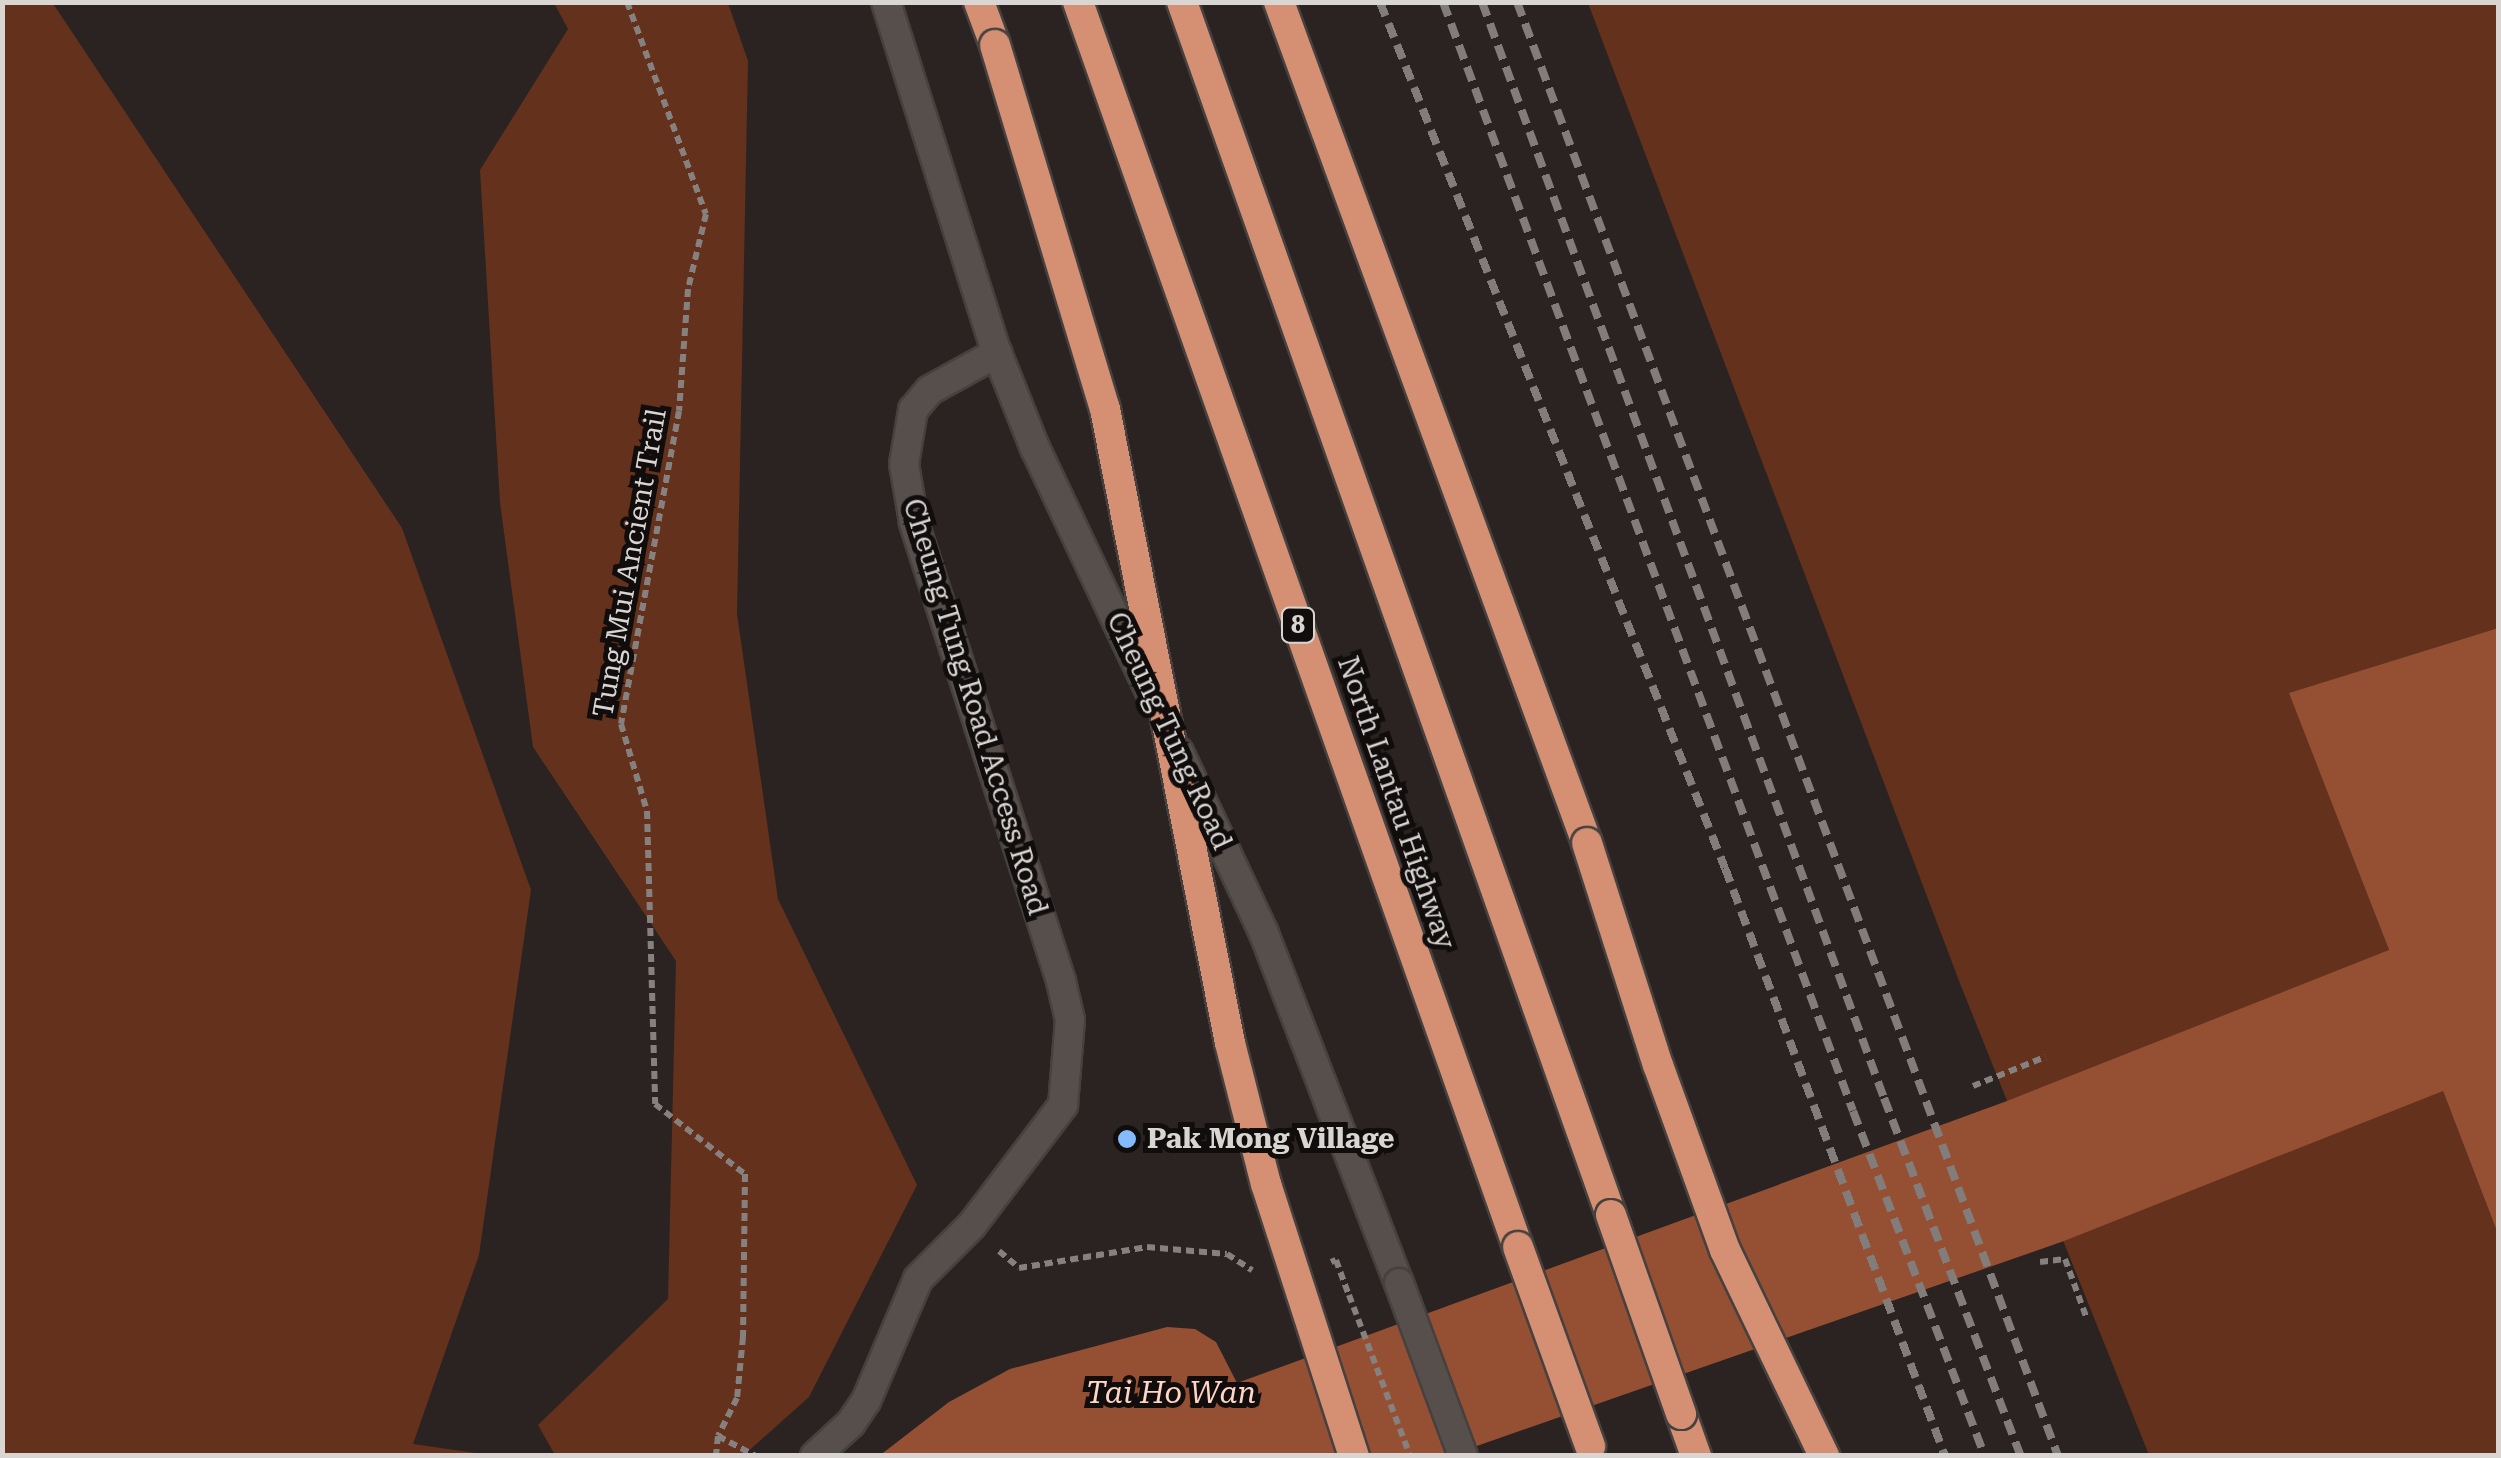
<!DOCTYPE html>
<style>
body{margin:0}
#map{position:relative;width:2501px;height:1458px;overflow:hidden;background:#2a2321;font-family:"Roboto Serif",serif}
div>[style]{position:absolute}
.green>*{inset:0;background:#63311c}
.water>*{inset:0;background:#955034}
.path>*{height:6px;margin-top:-3px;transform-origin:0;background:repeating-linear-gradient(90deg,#86817f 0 8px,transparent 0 13px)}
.roads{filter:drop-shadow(2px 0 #46413e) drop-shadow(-2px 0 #46413e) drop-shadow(0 2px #46413e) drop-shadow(0 -2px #46413e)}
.minor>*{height:28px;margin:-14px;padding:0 14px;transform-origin:14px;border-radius:14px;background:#574f4c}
.secondary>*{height:28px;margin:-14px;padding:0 14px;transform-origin:14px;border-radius:14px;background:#574f4c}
.motorway>*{height:30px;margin:-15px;padding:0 15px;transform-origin:15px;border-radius:15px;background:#d59074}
.rail>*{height:8px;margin-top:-4px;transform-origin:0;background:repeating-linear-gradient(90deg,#827c7a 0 15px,transparent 0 23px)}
.path-bridge>*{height:6px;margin-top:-3px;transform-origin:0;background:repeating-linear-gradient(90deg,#86817f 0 8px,transparent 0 13px)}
.bridges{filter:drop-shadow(2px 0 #46413e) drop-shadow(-2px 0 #46413e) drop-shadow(0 2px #46413e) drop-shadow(0 -2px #46413e)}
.secondary-bridge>*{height:28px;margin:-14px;padding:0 14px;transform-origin:14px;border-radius:14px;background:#574f4c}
.motorway-bridge>*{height:30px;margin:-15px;padding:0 15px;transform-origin:15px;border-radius:15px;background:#d59074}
.dots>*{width:28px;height:28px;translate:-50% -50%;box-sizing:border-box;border:5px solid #100d0c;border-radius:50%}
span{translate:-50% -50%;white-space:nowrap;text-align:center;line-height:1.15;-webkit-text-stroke:10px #100d0c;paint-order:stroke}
.shield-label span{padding:2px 8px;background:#100d0c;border:2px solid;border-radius:8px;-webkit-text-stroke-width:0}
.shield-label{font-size:25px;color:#d9d5d3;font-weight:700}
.street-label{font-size:28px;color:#d9d5d3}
.poi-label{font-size:28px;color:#d9d5d3;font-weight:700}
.left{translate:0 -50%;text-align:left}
.water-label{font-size:30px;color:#ffd5c5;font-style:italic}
.frame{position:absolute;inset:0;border:5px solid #d9d5d3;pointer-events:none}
</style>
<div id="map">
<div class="green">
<i style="clip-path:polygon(52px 2px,402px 528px,531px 890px,479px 1255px,413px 1444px,490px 1455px,3px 1455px,2px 3px)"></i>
<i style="clip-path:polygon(554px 3px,728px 3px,748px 61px,737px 614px,778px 899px,917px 1185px,809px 1397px,744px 1455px,555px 1455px,538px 1425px,668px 1299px,676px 961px,533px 747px,500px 503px,480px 170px,568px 29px)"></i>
<i style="clip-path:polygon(1588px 3px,2498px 3px,2498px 628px,2290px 693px,2498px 1234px,2498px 1455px,2149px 1455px,1961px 986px)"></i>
</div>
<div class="water">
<i style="clip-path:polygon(2498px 628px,2498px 1234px,2443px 1091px,2064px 1241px,1451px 1455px,879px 1456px,949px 1402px,1010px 1369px,1167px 1327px,1195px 1329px,1216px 1342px,1237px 1383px,2007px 1101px,2389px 950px,2289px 693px)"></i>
</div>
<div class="path">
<i style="left:627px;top:2px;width:226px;rotate:69.6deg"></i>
<i style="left:706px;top:214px;width:77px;rotate:103.5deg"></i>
<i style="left:688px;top:289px;width:122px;rotate:94.2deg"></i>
<i style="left:679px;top:411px;width:318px;rotate:100.5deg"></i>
<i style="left:621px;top:724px;width:91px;rotate:73.4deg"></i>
<i style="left:647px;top:811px;width:293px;rotate:88.4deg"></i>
<i style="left:655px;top:1104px;width:114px;rotate:37.9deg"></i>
<i style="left:745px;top:1174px;width:163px;rotate:90.7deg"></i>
<i style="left:743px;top:1337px;width:61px;rotate:95.6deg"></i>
<i style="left:737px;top:1398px;width:42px;rotate:116.6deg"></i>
<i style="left:718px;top:1436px;width:20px;rotate:96deg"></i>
<i style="left:1973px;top:1086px;width:78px;rotate:-21.9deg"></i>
<i style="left:999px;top:1251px;width:26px;rotate:40deg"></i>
<i style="left:1019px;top:1268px;width:130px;rotate:-9.3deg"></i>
<i style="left:1147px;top:1247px;width:80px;rotate:5deg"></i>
<i style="left:1227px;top:1254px;width:30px;rotate:33deg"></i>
<i style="left:1331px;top:1262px;width:5px;rotate:-22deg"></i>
<i style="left:1336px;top:1260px;width:37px;rotate:70deg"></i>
<i style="left:2040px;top:1262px;width:25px;rotate:-7deg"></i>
<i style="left:2065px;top:1259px;width:64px;rotate:69.9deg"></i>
<i style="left:718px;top:1436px;width:43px;rotate:27.8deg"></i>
</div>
<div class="roads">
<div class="minor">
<i style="left:815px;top:1456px;width:49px;rotate:-42.5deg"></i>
<i style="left:851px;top:1423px;width:27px;rotate:-56deg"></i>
<i style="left:866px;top:1401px;width:133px;rotate:-66.9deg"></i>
<i style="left:918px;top:1279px;width:76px;rotate:-45deg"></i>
<i style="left:972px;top:1225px;width:151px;rotate:-52.8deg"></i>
<i style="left:1063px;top:1105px;width:85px;rotate:-85.3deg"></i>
<i style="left:1070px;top:1020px;width:40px;rotate:-103deg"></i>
<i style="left:1061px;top:981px;width:482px;rotate:-107.8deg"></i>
<i style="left:914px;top:522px;width:59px;rotate:-99.8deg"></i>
<i style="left:904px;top:464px;width:55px;rotate:-80.5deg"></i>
<i style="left:913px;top:410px;width:26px;rotate:-50deg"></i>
<i style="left:930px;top:390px;width:77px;rotate:-28.9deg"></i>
</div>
<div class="secondary">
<i style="left:886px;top:2px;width:368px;rotate:72.5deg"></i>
<i style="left:997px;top:353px;width:102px;rotate:68.2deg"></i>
<i style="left:1035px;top:448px;width:283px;rotate:64.7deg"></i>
<i style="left:1179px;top:752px;width:198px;rotate:64.9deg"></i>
<i style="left:1263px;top:931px;width:377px;rotate:68.9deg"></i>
</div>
<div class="motorway">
<i style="left:979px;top:2px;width:46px;rotate:69.6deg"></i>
<i style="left:1078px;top:2px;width:1320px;rotate:70.54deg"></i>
<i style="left:1182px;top:2px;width:1287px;rotate:70.52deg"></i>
<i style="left:1279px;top:2px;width:896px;rotate:69.89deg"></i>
<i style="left:1681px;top:1414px;width:45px;rotate:70.3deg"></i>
</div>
</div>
<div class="rail">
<i style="left:1380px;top:2px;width:932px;rotate:68.28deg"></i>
<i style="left:1725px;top:868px;width:628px;rotate:69.49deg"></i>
<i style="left:1443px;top:2px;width:1182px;rotate:69.71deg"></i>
<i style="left:1853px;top:1111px;width:369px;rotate:69.1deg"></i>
<i style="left:1482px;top:2px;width:1167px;rotate:69.86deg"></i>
<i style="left:1884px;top:1098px;width:383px;rotate:69.1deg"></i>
<i style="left:1517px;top:2px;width:1551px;rotate:69.59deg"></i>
</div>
<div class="path-bridge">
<i style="left:1349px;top:1295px;width:172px;rotate:69.2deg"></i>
</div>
<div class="bridges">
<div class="secondary-bridge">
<i style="left:1399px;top:1283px;width:184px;rotate:69.7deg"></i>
</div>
<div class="motorway-bridge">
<i style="left:995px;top:45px;width:380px;rotate:73.2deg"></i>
<i style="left:1105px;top:409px;width:646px;rotate:78.85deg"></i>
<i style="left:1230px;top:1043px;width:146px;rotate:75.7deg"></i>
<i style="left:1266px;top:1184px;width:286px;rotate:72.1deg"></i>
<i style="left:1587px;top:843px;width:233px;rotate:72.3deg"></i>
<i style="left:1658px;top:1065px;width:197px;rotate:70.1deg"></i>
<i style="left:1725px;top:1250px;width:229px;rotate:64.3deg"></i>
<i style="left:1611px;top:1215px;width:211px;rotate:70.6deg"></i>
<i style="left:1518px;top:1247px;width:212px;rotate:70.1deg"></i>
</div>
</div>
<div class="dots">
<i style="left:1127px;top:1139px;background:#84bcfb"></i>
</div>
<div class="shield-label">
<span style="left:1298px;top:625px">8</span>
</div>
<div class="street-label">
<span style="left:630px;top:563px;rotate:-80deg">Tung Mui Ancient Trail</span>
<span style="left:975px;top:707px;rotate:73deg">Cheung Tung Road Access Road</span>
<span style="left:1169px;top:731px;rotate:65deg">Cheung Tung Road</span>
<span style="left:1396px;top:803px;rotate:71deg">North Lantau Highway</span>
</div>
<div class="poi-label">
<span class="left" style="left:1147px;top:1139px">Pak Mong Village</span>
</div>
<div class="water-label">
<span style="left:1171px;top:1393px">Tai Ho Wan</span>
</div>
<div class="frame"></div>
</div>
